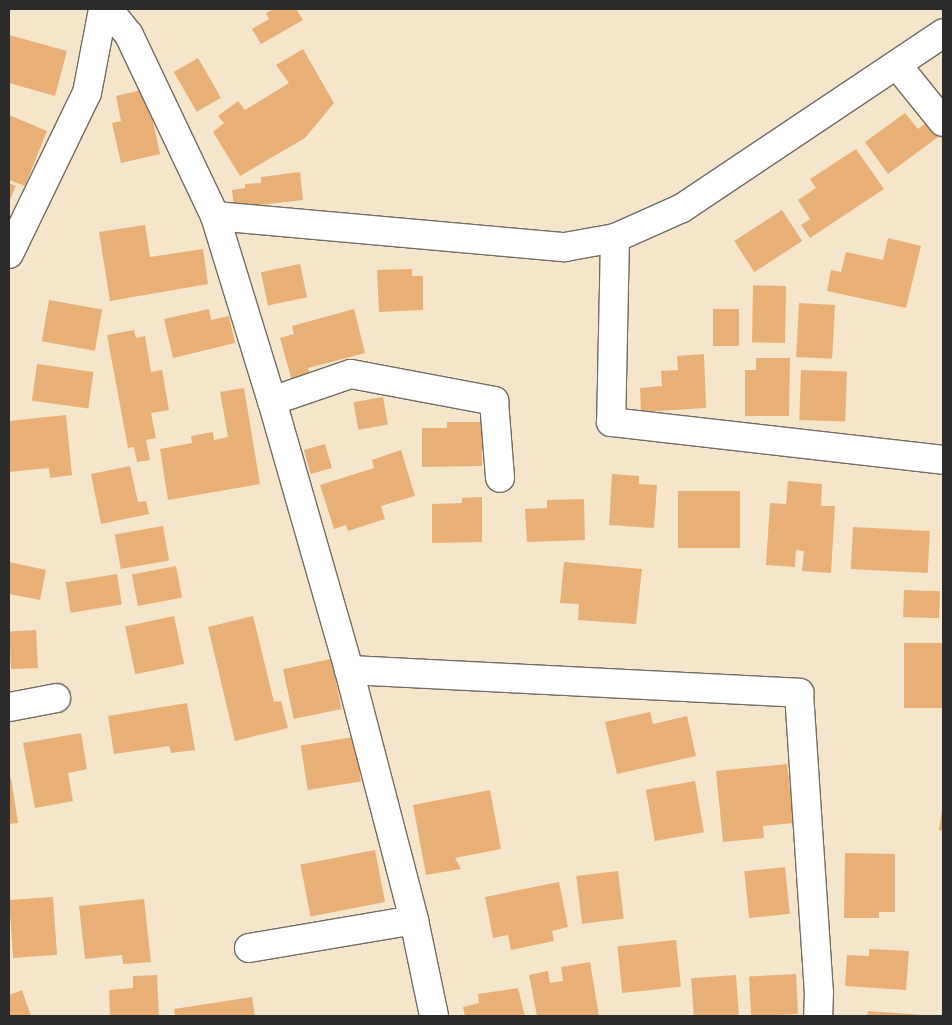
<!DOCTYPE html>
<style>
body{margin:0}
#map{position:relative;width:952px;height:1025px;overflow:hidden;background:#f5e5cb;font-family:Mynerve,sans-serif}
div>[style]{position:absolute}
.building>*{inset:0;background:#e8b076;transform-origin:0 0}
.roads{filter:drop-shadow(1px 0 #726c63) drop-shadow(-1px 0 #726c63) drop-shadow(0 1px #726c63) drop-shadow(0 -1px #726c63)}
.minor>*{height:28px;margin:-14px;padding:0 14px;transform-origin:14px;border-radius:14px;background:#fff}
.tertiary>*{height:28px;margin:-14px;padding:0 14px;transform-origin:14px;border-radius:14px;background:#fff}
span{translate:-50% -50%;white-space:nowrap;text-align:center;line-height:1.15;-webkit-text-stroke:4px #fcf5e5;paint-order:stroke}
.frame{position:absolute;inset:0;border:10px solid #2b2b2b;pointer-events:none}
</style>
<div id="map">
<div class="building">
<i style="clip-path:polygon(274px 9px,296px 9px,303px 20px,261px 44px,252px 29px,269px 19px,266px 13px)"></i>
<i style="clip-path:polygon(9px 35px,67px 51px,55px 96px,9px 83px)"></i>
<i style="clip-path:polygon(303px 49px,334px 103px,305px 138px,240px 176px,213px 132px,224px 123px,218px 116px,238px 101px,245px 110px,289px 83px,276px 65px)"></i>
<i style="left:198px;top:58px;width:46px;height:28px;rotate:60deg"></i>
<i style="clip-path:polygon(146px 89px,160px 154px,121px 163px,112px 123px,121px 121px,116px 96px)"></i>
<i style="clip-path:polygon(905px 113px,918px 129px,927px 122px,938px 137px,888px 174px,865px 142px)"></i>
<i style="clip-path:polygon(9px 115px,47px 131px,25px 186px,9px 180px)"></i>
<i style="clip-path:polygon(856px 149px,884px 189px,810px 238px,801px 225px,810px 219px,798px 200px,816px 188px,810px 179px)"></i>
<i style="clip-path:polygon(300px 172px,303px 200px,234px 208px,232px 190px,245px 188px,245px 184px,261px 183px,261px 177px)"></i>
<i style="clip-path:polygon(9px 183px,16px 186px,9px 202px)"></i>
<i style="left:782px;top:210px;width:37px;height:57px;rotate:57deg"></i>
<i style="clip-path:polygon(145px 225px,150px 257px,203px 249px,208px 284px,110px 301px,99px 232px)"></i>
<i style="clip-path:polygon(888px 238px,921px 246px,906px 308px,827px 291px,831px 270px,841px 272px,846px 252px,883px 260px)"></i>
<i style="left:300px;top:264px;width:34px;height:40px;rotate:78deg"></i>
<i style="clip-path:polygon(412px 269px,412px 276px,423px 276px,423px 310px,379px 312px,377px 270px)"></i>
<i style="left:786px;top:286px;width:57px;height:33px;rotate:91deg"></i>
<i style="left:49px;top:300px;width:54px;height:42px;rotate:10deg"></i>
<i style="left:799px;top:303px;width:36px;height:54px;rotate:3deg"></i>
<i style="clip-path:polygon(209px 309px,211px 320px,229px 316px,235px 343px,173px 358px,164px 319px)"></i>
<i style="clip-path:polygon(354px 309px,365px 353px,308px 368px,310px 376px,292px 381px,280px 338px,294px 334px,292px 326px)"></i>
<i style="left:713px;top:309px;width:26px;height:37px"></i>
<i style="clip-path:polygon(134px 330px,136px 338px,145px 336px,151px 372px,162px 370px,169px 410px,151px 413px,156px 438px,146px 440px,150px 460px,137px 462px,134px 447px,128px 448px,107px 335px)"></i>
<i style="clip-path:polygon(704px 354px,706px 408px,641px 412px,640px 388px,662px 386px,661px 371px,678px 370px,677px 356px)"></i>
<i style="clip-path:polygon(756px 358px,790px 358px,789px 416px,745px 416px,745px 370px,756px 370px)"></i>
<i style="left:37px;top:364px;width:57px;height:37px;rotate:8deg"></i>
<i style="left:801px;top:370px;width:46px;height:50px;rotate:2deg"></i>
<i style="clip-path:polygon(244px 388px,260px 484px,168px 500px,160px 449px,192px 443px,191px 436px,213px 432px,214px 440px,228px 437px,220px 392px)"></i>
<i style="left:383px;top:397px;width:28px;height:30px;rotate:80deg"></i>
<i style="clip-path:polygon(66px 415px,72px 475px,50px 478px,49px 468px,9px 472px,9px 421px)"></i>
<i style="clip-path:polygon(447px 422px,482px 422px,482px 466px,422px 467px,422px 428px,447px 428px)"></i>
<i style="left:325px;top:444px;width:25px;height:22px;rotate:74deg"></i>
<i style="clip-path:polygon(401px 450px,415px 496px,381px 506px,385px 519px,348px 531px,346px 525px,334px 529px,320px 485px,374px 468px,372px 460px)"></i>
<i style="clip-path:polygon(130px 466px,138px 502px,146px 501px,149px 514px,101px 524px,91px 474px)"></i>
<i style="clip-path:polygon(612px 474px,639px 476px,639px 484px,657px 485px,654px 528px,609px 525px)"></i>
<i style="clip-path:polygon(788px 481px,822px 484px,821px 506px,835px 506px,831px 573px,802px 571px,804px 551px,796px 550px,795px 567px,766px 565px,770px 503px,786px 504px)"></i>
<i style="left:740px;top:491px;width:57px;height:62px;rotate:90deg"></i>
<i style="clip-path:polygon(482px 497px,482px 542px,432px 543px,432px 504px,462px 503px,462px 498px)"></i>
<i style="clip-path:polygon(584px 499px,585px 540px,527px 542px,525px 509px,547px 508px,547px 500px)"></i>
<i style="left:163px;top:526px;width:35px;height:49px;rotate:80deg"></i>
<i style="left:853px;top:527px;width:77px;height:42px;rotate:3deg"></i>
<i style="clip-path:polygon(9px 562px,46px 570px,40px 600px,9px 594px)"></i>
<i style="clip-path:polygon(564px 562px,642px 569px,636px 624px,578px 620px,579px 604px,560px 603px)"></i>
<i style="left:176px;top:566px;width:32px;height:45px;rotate:79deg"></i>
<i style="left:117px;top:574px;width:31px;height:52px;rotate:81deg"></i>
<i style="left:904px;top:590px;width:36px;height:27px;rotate:2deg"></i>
<i style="left:174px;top:616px;width:49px;height:50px;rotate:78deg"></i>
<i style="clip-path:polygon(253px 616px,274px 702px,281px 701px,288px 728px,235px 741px,208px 627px)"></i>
<i style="left:36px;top:630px;width:38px;height:27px;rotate:87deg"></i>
<i style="left:943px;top:643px;width:65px;height:39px;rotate:90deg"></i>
<i style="left:331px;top:659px;width:51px;height:49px;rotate:78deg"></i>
<i style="clip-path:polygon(187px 703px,195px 750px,171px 753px,169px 746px,114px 754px,108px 716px)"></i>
<i style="clip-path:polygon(650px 712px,653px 724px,687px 716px,696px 756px,617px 774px,605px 722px)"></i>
<i style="clip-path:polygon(81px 733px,87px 769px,68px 773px,73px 801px,35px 808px,23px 743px)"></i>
<i style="left:354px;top:737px;width:45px;height:54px;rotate:81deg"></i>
<i style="clip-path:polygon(787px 764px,794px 823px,763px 826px,764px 838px,723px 842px,716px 771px)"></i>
<i style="clip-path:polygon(11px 778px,18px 823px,9px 824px,9px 779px)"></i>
<i style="left:695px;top:781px;width:52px;height:50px;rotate:80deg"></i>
<i style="clip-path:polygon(490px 790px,501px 849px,455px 858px,461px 869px,426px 875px,413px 805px)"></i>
<i style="clip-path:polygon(942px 810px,943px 810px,943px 831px,939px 830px)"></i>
<i style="left:375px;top:850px;width:53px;height:76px;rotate:79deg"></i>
<i style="clip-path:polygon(845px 853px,895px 854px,895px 912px,879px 912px,879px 918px,844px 918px)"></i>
<i style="left:785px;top:867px;width:47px;height:41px;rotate:84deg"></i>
<i style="left:618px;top:871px;width:48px;height:42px;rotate:83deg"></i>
<i style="clip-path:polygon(559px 882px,568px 927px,552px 931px,554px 941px,511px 950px,508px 935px,493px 938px,485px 897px)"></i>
<i style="left:53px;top:897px;width:58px;height:44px;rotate:86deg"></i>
<i style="clip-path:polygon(144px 899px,151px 962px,123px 964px,122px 955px,85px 959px,79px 906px)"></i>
<i style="left:676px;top:940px;width:47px;height:59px;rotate:84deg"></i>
<i style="clip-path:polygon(869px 949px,909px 951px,906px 990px,845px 986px,847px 955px,869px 956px)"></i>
<i style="clip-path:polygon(590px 962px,599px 1016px,537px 1016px,529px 975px,548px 971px,550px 983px,563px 981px,561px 967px)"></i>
<i style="left:796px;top:974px;width:40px;height:47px;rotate:87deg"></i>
<i style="clip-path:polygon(157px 975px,159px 1016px,110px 1016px,109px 990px,133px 988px,133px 976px)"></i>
<i style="left:736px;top:975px;width:41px;height:45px;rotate:86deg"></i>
<i style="clip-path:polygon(518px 988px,525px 1016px,465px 1016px,463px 1007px,479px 1003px,478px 994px)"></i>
<i style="clip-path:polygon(22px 990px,31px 1016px,9px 1016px,9px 995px)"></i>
<i style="clip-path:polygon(252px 997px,255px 1016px,175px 1016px,174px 1009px)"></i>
<i style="clip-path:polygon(868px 1011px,924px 1015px,924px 1016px,867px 1016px)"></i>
</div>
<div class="roads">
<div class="minor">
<i style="left:108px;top:9px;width:33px;rotate:51deg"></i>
<i style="left:129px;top:35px;width:200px;rotate:64.6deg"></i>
<i style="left:215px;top:216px;width:194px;rotate:72.9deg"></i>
<i style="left:272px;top:401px;width:280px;rotate:74deg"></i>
<i style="left:349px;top:670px;width:258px;rotate:75.4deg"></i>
<i style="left:414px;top:920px;width:98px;rotate:78.2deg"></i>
<i style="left:897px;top:65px;width:73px;rotate:51.1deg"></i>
<i style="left:215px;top:216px;width:351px;rotate:5.1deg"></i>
<i style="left:565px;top:247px;width:51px;rotate:-10.2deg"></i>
<i style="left:615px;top:238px;width:73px;rotate:-24.1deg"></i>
<i style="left:682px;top:208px;width:314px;rotate:-33.8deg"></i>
<i style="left:615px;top:238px;width:184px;rotate:91.2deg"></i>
<i style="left:611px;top:422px;width:334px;rotate:6.5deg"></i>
<i style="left:272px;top:401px;width:83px;rotate:-18.9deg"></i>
<i style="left:351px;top:374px;width:146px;rotate:10.7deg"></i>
<i style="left:494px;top:401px;width:77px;rotate:85.5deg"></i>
<i style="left:349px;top:670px;width:451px;rotate:2.9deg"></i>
<i style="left:799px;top:693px;width:300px;rotate:86.2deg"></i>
<i style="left:819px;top:992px;width:24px;rotate:92deg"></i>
<i style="left:9px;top:707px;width:48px;rotate:-10.8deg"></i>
<i style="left:249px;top:948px;width:167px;rotate:-9.6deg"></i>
</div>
<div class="tertiary">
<i style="left:9px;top:254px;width:179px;rotate:-64.2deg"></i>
<i style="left:87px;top:93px;width:86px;rotate:-79.2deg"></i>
</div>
</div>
<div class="frame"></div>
</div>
